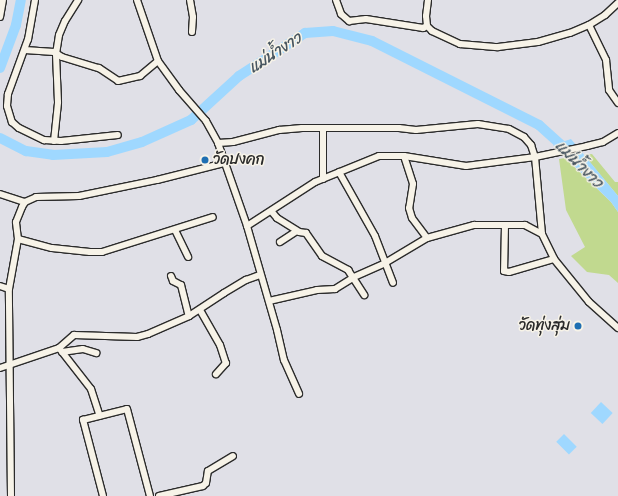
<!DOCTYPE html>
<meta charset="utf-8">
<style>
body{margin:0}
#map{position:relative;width:618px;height:496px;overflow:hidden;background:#e0e0e7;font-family:Sriracha,"Playpen Sans Thai",sans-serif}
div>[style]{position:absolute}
.green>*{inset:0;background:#c1d98f}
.water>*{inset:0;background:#9fd8ff;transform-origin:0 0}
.river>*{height:10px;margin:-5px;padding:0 5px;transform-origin:5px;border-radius:5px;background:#9fd8ff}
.roads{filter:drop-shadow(1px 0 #2b2b2b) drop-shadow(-1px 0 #2b2b2b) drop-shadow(0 1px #2b2b2b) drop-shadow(0 -1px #2b2b2b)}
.street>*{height:6px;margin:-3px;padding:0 3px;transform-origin:3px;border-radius:3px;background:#f7f3e8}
.dots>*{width:11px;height:11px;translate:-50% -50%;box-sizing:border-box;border:2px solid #f7f3e8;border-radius:50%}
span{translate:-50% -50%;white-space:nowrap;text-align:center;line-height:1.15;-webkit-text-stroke:3px #f7f3e8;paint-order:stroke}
.poi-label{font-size:15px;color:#2b2b2b}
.left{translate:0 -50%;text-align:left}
.right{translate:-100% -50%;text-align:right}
.water-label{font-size:16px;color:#485660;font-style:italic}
</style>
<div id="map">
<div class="green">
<i style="clip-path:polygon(592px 154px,615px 182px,618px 182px,618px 196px,584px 155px)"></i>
<i style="clip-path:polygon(565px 158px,611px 202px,618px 212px,618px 283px,609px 275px,587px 272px,571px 256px,585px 247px,566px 210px,559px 159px)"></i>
</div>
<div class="water">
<i style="clip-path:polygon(571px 139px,618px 196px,618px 212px,611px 202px,553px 145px)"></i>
<i style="left:601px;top:402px;width:16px;height:15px;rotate:43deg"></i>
<i style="left:564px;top:434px;width:18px;height:11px;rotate:45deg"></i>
</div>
<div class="river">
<i style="left:0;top:68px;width:46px;rotate:-69.6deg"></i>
<i style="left:16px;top:25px;width:25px;rotate:-79deg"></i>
<i style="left:0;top:138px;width:29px;rotate:27deg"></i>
<i style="left:26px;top:151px;width:27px;rotate:8deg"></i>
<i style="left:53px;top:155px;width:54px;rotate:-3.2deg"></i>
<i style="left:107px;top:152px;width:36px;rotate:-16deg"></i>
<i style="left:142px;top:142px;width:54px;rotate:-24.2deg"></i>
<i style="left:191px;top:120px;width:65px;rotate:-42.5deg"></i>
<i style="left:239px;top:76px;width:79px;rotate:-33.1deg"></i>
<i style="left:305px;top:33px;width:28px;rotate:-4deg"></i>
<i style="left:333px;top:31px;width:40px;rotate:14.4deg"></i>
<i style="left:372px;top:41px;width:187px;rotate:26.7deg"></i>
<i style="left:539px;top:125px;width:40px;rotate:42deg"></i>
</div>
<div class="roads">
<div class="street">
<i style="left:35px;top:0;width:40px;rotate:100deg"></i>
<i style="left:28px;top:39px;width:59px;rotate:110deg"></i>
<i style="left:8px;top:94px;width:12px;rotate:95deg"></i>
<i style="left:7px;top:106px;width:17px;rotate:73deg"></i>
<i style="left:12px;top:122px;width:9px;rotate:41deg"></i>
<i style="left:19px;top:128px;width:28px;rotate:26deg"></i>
<i style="left:44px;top:140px;width:17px;rotate:3deg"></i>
<i style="left:61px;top:141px;width:57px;rotate:-6deg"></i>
<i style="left:137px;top:0;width:65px;rotate:71deg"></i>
<i style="left:158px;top:61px;width:36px;rotate:54deg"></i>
<i style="left:179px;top:90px;width:41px;rotate:48.9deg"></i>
<i style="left:206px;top:121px;width:25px;rotate:61deg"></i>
<i style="left:218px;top:143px;width:88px;rotate:70.7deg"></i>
<i style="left:247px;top:226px;width:108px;rotate:73.9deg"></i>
<i style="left:277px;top:330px;width:31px;rotate:77deg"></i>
<i style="left:284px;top:360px;width:37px;rotate:66deg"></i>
<i style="left:190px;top:0;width:17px;rotate:80deg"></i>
<i style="left:193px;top:17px;width:15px;rotate:94deg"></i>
<i style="left:336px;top:0;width:15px;rotate:70deg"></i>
<i style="left:341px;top:14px;width:11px;rotate:41deg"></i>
<i style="left:349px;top:21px;width:17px;rotate:-7deg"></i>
<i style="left:366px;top:19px;width:58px;rotate:9deg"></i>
<i style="left:423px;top:28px;width:4px;rotate:-27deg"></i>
<i style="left:428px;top:0;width:16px;rotate:97deg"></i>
<i style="left:426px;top:16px;width:10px;rotate:84deg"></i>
<i style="left:427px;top:26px;width:7px;rotate:45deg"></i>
<i style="left:432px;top:31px;width:31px;rotate:25deg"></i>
<i style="left:460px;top:44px;width:38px;rotate:5deg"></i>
<i style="left:498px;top:47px;width:40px;rotate:-7.1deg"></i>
<i style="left:538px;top:42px;width:33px;rotate:-16deg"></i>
<i style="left:570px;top:33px;width:21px;rotate:-23deg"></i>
<i style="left:589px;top:25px;width:19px;rotate:-32deg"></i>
<i style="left:605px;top:15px;width:18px;rotate:-43deg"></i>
<i style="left:0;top:17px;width:17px;rotate:-80deg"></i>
<i style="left:589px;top:25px;width:39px;rotate:64deg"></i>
<i style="left:606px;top:60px;width:30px;rotate:84deg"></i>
<i style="left:609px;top:90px;width:16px;rotate:55deg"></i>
<i style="left:25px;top:50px;width:29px;rotate:4deg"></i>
<i style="left:54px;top:52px;width:9px;rotate:32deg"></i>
<i style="left:62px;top:57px;width:39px;rotate:17deg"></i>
<i style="left:99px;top:68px;width:23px;rotate:34deg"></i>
<i style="left:118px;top:81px;width:23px;rotate:-13deg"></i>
<i style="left:140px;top:76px;width:23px;rotate:-40deg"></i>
<i style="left:54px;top:141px;width:39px;rotate:-84deg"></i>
<i style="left:58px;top:102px;width:48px;rotate:-92.4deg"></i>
<i style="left:56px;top:54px;width:19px;rotate:-81deg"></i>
<i style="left:59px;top:35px;width:15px;rotate:-67deg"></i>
<i style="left:65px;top:21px;width:25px;rotate:-58deg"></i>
<i style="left:218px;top:143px;width:15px;rotate:-4deg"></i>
<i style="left:233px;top:142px;width:48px;rotate:-14.6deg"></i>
<i style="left:279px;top:130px;width:23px;rotate:-5deg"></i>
<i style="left:302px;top:128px;width:97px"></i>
<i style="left:399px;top:128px;width:17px;rotate:7deg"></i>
<i style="left:416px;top:130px;width:62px;rotate:-5.5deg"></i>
<i style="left:478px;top:124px;width:31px;rotate:9deg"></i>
<i style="left:509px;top:129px;width:17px;rotate:28deg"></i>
<i style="left:524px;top:137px;width:11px;rotate:49deg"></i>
<i style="left:531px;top:145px;width:13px;rotate:72deg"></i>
<i style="left:535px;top:157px;width:77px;rotate:84.8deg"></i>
<i style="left:542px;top:234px;width:28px;rotate:64deg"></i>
<i style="left:554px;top:259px;width:55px;rotate:50.9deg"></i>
<i style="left:589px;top:302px;width:39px;rotate:42deg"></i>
<i style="left:404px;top:156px;width:29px;rotate:72deg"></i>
<i style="left:413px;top:184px;width:24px;rotate:99deg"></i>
<i style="left:409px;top:208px;width:10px;rotate:73deg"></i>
<i style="left:412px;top:218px;width:25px;rotate:53deg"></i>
<i style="left:339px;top:172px;width:73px;rotate:60.6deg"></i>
<i style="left:375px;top:236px;width:50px;rotate:69deg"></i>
<i style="left:323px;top:179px;width:50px;rotate:-90deg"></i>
<i style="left:0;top:194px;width:26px;rotate:18deg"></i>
<i style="left:272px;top:212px;width:8px;rotate:50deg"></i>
<i style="left:277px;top:218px;width:26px;rotate:32deg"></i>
<i style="left:299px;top:232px;width:7px;rotate:8deg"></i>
<i style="left:306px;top:233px;width:28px;rotate:55deg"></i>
<i style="left:322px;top:256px;width:30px;rotate:28deg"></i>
<i style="left:348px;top:270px;width:30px;rotate:57deg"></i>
<i style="left:505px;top:225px;width:20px"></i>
<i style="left:525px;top:225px;width:19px;rotate:28deg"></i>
<i style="left:247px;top:226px;width:81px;rotate:-32.9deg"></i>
<i style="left:315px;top:182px;width:69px;rotate:-22.1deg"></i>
<i style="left:379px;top:156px;width:25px"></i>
<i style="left:404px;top:156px;width:63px;rotate:9.2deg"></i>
<i style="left:466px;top:166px;width:70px;rotate:-7.4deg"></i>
<i style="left:535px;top:157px;width:53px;rotate:-11.9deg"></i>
<i style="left:587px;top:146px;width:16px;rotate:-14deg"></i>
<i style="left:603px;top:142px;width:17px;rotate:-31deg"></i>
<i style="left:175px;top:230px;width:30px;rotate:64deg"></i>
<i style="left:18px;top:239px;width:35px;rotate:15deg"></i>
<i style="left:52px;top:248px;width:38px;rotate:6deg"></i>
<i style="left:90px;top:252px;width:12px"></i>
<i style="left:102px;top:252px;width:116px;rotate:-17.5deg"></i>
<i style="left:280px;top:242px;width:20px;rotate:-33deg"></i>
<i style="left:171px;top:276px;width:5px;rotate:68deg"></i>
<i style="left:173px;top:281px;width:9px;rotate:27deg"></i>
<i style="left:181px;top:285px;width:32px;rotate:76deg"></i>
<i style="left:0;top:286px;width:9px;rotate:18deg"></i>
<i style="left:269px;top:301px;width:49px;rotate:-12.9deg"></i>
<i style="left:317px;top:290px;width:18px;rotate:-3deg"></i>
<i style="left:335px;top:289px;width:22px;rotate:-32deg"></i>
<i style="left:354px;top:277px;width:34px;rotate:-24deg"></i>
<i style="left:385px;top:263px;width:49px;rotate:-30.8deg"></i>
<i style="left:427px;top:238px;width:49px;rotate:-15.5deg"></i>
<i style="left:474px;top:225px;width:31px"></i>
<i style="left:505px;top:225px;width:46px;rotate:91.2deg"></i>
<i style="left:504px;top:271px;width:5px;rotate:11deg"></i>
<i style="left:509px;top:272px;width:47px;rotate:-16.1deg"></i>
<i style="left:200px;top:310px;width:40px;rotate:60.3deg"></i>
<i style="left:220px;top:345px;width:19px;rotate:72deg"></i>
<i style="left:226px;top:363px;width:15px;rotate:132deg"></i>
<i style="left:59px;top:348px;width:52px;rotate:52deg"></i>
<i style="left:91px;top:389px;width:28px;rotate:72deg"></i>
<i style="left:62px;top:352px;width:21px;rotate:-8deg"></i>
<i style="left:83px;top:349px;width:14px;rotate:17deg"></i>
<i style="left:0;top:368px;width:62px;rotate:-18.7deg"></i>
<i style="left:59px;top:348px;width:20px;rotate:-41deg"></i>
<i style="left:74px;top:335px;width:63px;rotate:1.8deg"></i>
<i style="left:137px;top:337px;width:11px;rotate:-15deg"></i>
<i style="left:148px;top:334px;width:45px;rotate:-23.7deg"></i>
<i style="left:189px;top:316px;width:42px;rotate:-33.3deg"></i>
<i style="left:224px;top:293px;width:26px;rotate:-31deg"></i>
<i style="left:246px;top:280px;width:15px;rotate:-20deg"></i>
<i style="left:11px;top:496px;width:207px;rotate:-90.6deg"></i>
<i style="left:9px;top:289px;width:51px;rotate:-79.8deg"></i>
<i style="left:18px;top:239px;width:17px;rotate:-97deg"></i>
<i style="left:16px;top:222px;width:16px;rotate:-68deg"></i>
<i style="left:22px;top:207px;width:6px;rotate:-59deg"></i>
<i style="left:25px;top:202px;width:12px;rotate:-24deg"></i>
<i style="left:36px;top:197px;width:43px;rotate:-1.3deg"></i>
<i style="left:79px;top:196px;width:80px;rotate:-11.6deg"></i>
<i style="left:157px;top:180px;width:69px;rotate:-14.2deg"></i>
<i style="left:103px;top:496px;width:79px;rotate:-104.7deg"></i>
<i style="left:83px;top:420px;width:45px;rotate:-14deg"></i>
<i style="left:127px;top:409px;width:90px;rotate:75.2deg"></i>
<i style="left:159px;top:496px;width:45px;rotate:-12.8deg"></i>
<i style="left:203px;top:486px;width:4px;rotate:-45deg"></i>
<i style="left:206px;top:483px;width:12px;rotate:-81deg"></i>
<i style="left:208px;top:471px;width:29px;rotate:-31deg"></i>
</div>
</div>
<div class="dots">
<i style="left:205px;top:160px;background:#1f6fb2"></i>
<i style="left:578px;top:326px;background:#1f6fb2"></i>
</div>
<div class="poi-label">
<span class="left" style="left:213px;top:160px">วัดปงคก</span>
<span class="right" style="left:570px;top:326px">วัดทุ่งสุ่ม</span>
</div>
<div class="water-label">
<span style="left:275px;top:53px;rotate:-33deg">แม่น้ำงาว</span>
<span style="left:579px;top:164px;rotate:45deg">แม่น้ำงาว</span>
</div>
</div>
